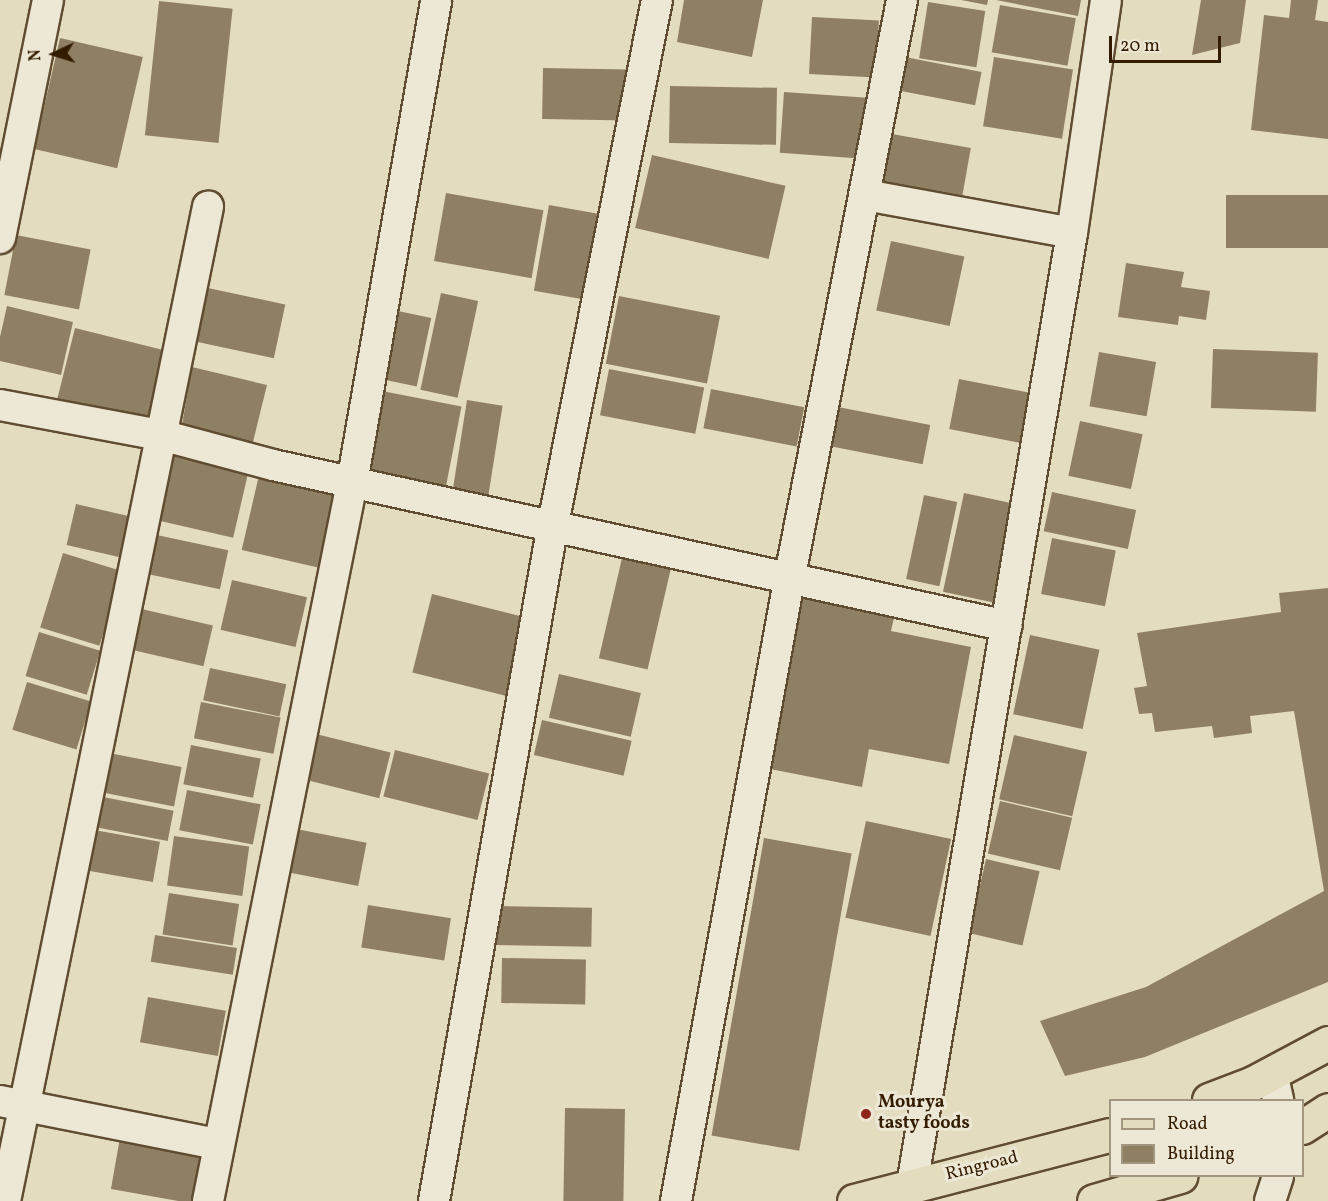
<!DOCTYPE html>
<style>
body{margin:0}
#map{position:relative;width:1328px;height:1201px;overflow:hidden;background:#e4dcbf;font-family:Vollkorn,serif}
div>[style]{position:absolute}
.building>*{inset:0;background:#908063;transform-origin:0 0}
.roads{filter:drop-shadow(2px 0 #604c30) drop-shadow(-2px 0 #604c30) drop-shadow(0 2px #604c30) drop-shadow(0 -2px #604c30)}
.minor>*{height:30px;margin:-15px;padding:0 15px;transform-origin:15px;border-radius:15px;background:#ede8d5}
.primary>*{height:33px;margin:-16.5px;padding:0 16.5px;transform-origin:16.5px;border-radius:16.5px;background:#e4dcbf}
.dots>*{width:16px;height:16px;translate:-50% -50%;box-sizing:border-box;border:3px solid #ede8d5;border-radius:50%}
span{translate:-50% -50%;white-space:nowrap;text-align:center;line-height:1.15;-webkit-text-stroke:6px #ede8d5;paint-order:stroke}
.poi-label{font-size:18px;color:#341c00;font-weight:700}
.left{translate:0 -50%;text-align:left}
.street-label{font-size:18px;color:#341c00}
.legend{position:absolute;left:1109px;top:1099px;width:195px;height:78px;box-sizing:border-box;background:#ede8d5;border:2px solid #a39680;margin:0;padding:8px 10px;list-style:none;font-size:18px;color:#341c00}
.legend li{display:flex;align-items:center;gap:12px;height:30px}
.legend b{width:30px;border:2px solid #a39680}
.north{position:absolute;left:24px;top:24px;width:60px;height:60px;-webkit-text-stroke:4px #ede8d5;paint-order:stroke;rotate:266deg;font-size:16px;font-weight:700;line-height:24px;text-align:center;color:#341c00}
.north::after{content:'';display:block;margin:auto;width:21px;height:27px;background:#341c00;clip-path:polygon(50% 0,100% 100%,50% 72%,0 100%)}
.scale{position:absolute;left:1109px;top:36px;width:112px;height:27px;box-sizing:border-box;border:3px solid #341c00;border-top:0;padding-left:8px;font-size:18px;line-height:21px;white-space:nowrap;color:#341c00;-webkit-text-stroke:4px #ede8d5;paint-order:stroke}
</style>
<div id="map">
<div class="building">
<i style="clip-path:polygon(684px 0,763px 0,752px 57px,677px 42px)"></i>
<i style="clip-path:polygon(961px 0,988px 0,987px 5px)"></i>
<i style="clip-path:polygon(996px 0,1081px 0,1078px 16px)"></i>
<i style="clip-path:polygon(1201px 0,1246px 0,1240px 43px,1192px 55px)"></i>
<i style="clip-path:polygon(1291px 0,1318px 0,1315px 20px,1328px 22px,1328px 139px,1251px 130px,1264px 15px,1289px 18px)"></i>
<i style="left:159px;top:1px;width:74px;height:135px;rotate:6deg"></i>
<i style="left:928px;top:2px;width:58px;height:57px;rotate:9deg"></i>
<i style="left:1000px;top:5px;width:77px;height:48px;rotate:10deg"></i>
<i style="left:812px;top:17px;width:67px;height:57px;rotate:3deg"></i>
<i style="left:60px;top:38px;width:85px;height:114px;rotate:13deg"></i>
<i style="left:905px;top:57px;width:78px;height:34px;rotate:11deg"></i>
<i style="left:994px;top:57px;width:80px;height:70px;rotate:9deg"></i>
<i style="left:543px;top:68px;width:85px;height:51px;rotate:1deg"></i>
<i style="left:670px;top:86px;width:107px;height:57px;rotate:1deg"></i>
<i style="left:784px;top:92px;width:87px;height:61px;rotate:4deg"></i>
<i style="left:892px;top:134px;width:80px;height:48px;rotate:10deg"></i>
<i style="left:652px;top:155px;width:137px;height:75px;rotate:13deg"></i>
<i style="left:446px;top:193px;width:99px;height:69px;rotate:10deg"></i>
<i style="left:1328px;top:195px;width:53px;height:102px;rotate:90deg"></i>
<i style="left:549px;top:205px;width:57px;height:87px;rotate:10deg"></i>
<i style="left:16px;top:235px;width:76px;height:61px;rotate:11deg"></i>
<i style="left:891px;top:241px;width:75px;height:71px;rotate:12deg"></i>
<i style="clip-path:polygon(1126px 263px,1184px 272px,1181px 287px,1210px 291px,1206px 320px,1179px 316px,1178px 325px,1118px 317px)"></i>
<i style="left:208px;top:288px;width:79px;height:55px;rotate:12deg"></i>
<i style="left:441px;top:293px;width:38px;height:99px;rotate:12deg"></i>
<i style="left:619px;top:296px;width:103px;height:69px;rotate:11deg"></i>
<i style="clip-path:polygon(7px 306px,73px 322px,61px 375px,0 361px,0 337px)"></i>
<i style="left:398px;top:311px;width:34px;height:70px;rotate:12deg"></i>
<i style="left:75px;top:328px;width:95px;height:75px;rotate:14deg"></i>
<i style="left:1213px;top:349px;width:105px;height:59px;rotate:2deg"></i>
<i style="left:1099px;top:352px;width:58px;height:55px;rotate:10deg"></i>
<i style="clip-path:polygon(192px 367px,267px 385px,251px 450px,182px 425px)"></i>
<i style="left:609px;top:369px;width:97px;height:47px;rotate:11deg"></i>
<i style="left:959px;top:379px;width:81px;height:51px;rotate:11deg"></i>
<i style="left:711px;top:389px;width:95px;height:40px;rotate:11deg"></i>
<i style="left:382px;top:391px;width:81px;height:90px;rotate:11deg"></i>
<i style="left:467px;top:400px;width:36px;height:95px;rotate:9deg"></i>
<i style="left:838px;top:407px;width:94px;height:40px;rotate:11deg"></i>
<i style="left:1080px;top:421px;width:64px;height:56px;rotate:12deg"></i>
<i style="left:172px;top:456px;width:78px;height:66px;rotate:13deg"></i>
<i style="left:259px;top:475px;width:78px;height:77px;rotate:13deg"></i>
<i style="left:1052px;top:492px;width:86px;height:40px;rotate:12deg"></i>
<i style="left:964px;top:493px;width:54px;height:101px;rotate:12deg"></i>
<i style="left:924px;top:495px;width:34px;height:86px;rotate:12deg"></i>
<i style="left:76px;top:504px;width:57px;height:42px;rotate:13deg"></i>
<i style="left:152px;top:534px;width:78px;height:40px;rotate:12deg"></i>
<i style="left:1052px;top:538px;width:65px;height:57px;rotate:11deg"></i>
<i style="left:63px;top:553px;width:62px;height:78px;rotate:17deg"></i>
<i style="left:622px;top:558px;width:50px;height:103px;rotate:13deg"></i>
<i style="left:232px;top:580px;width:77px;height:51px;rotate:13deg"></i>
<i style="clip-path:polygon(1328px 588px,1328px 982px,1145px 1057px,1065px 1076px,1040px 1021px,1146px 987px,1324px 891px,1294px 711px,1250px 716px,1252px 733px,1214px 738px,1212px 726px,1155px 732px,1152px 713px,1139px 714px,1134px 688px,1147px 686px,1137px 633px,1281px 612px,1279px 593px)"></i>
<i style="clip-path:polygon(804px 591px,896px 609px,891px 631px,971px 647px,949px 764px,869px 749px,862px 787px,770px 769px)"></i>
<i style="left:432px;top:594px;width:97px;height:81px;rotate:14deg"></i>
<i style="left:133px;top:607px;width:82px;height:42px;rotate:13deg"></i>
<i style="left:39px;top:632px;width:64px;height:46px;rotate:17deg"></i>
<i style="left:1030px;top:635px;width:71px;height:81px;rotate:12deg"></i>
<i style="left:210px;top:668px;width:78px;height:33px;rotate:12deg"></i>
<i style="left:559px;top:674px;width:84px;height:45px;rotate:13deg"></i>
<i style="left:27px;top:682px;width:67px;height:50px;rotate:17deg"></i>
<i style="left:201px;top:702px;width:81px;height:37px;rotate:11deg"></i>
<i style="left:542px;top:720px;width:92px;height:36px;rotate:13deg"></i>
<i style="left:312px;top:733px;width:81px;height:47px;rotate:14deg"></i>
<i style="left:1014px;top:735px;width:75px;height:66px;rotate:13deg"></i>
<i style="left:191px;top:745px;width:71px;height:40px;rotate:11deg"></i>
<i style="left:395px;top:750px;width:97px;height:48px;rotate:14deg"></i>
<i style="left:109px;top:753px;width:74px;height:40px;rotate:11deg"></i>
<i style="left:187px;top:790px;width:75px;height:41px;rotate:11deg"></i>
<i style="left:98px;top:796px;width:77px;height:31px;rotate:11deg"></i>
<i style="left:1000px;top:801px;width:74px;height:54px;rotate:13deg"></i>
<i style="left:866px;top:821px;width:87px;height:99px;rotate:12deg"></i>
<i style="left:291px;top:828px;width:77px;height:44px;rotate:11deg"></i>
<i style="left:94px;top:830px;width:67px;height:41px;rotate:10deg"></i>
<i style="left:174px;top:836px;width:76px;height:50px;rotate:8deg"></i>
<i style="left:764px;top:838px;width:89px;height:302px;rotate:10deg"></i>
<i style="left:986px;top:859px;width:55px;height:76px;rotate:13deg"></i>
<i style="left:169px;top:893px;width:71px;height:42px;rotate:9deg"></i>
<i style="left:368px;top:905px;width:84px;height:43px;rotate:9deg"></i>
<i style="left:494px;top:906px;width:98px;height:39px;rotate:1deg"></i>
<i style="left:155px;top:935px;width:83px;height:27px;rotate:9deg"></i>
<i style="left:502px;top:958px;width:84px;height:45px;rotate:1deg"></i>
<i style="left:148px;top:997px;width:79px;height:46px;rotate:10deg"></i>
<i style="left:565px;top:1108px;width:60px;height:93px;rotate:1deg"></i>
<i style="left:121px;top:1132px;width:84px;height:58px;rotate:10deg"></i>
</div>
<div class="roads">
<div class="minor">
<i style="left:865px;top:195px;width:210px;rotate:10.4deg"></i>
<i style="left:0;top:238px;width:243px;rotate:-78.6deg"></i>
<i style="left:0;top:405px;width:164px;rotate:10.6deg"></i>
<i style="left:161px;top:435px;width:116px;rotate:15deg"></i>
<i style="left:273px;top:465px;width:751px;rotate:12.37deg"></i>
<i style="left:1272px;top:1073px;width:28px;rotate:77deg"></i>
<i style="left:0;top:1101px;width:221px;rotate:11.2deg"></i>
<i style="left:912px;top:1185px;width:965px;rotate:-80.46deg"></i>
<i style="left:1072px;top:233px;width:235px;rotate:-81.7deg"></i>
<i style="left:5px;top:1201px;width:1015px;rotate:-78.46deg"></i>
<i style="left:208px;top:1201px;width:732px;rotate:-78.66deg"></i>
<i style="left:352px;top:483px;width:490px;rotate:-80.1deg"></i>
<i style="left:434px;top:1201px;width:687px;rotate:-80.03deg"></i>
<i style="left:553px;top:524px;width:534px;rotate:-78.77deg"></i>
<i style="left:676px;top:1201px;width:630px;rotate:-79.67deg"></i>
<i style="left:789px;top:581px;width:592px;rotate:-78.99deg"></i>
<i style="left:1270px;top:1201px;width:26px;rotate:-72deg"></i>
</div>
<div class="primary">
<i style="left:1209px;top:1100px;width:47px;rotate:-21.1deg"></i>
<i style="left:1253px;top:1083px;width:85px;rotate:-28.1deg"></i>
<i style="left:1302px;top:1127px;width:31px;rotate:-33deg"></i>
<i style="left:854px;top:1201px;width:264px;rotate:-14.5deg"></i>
<i style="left:1094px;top:1201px;width:90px;rotate:-16.2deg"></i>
</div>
</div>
<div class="dots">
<i style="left:866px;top:1114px;background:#8f2418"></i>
</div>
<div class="poi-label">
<span class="left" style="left:878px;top:1114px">Mourya<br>tasty foods</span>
</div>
<div class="street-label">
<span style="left:982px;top:1167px;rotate:-14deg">Ringroad</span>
</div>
<ul class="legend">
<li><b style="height:8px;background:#e4dcbf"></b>Road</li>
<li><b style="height:16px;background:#908063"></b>Building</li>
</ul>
<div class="north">N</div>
<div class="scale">20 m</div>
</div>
